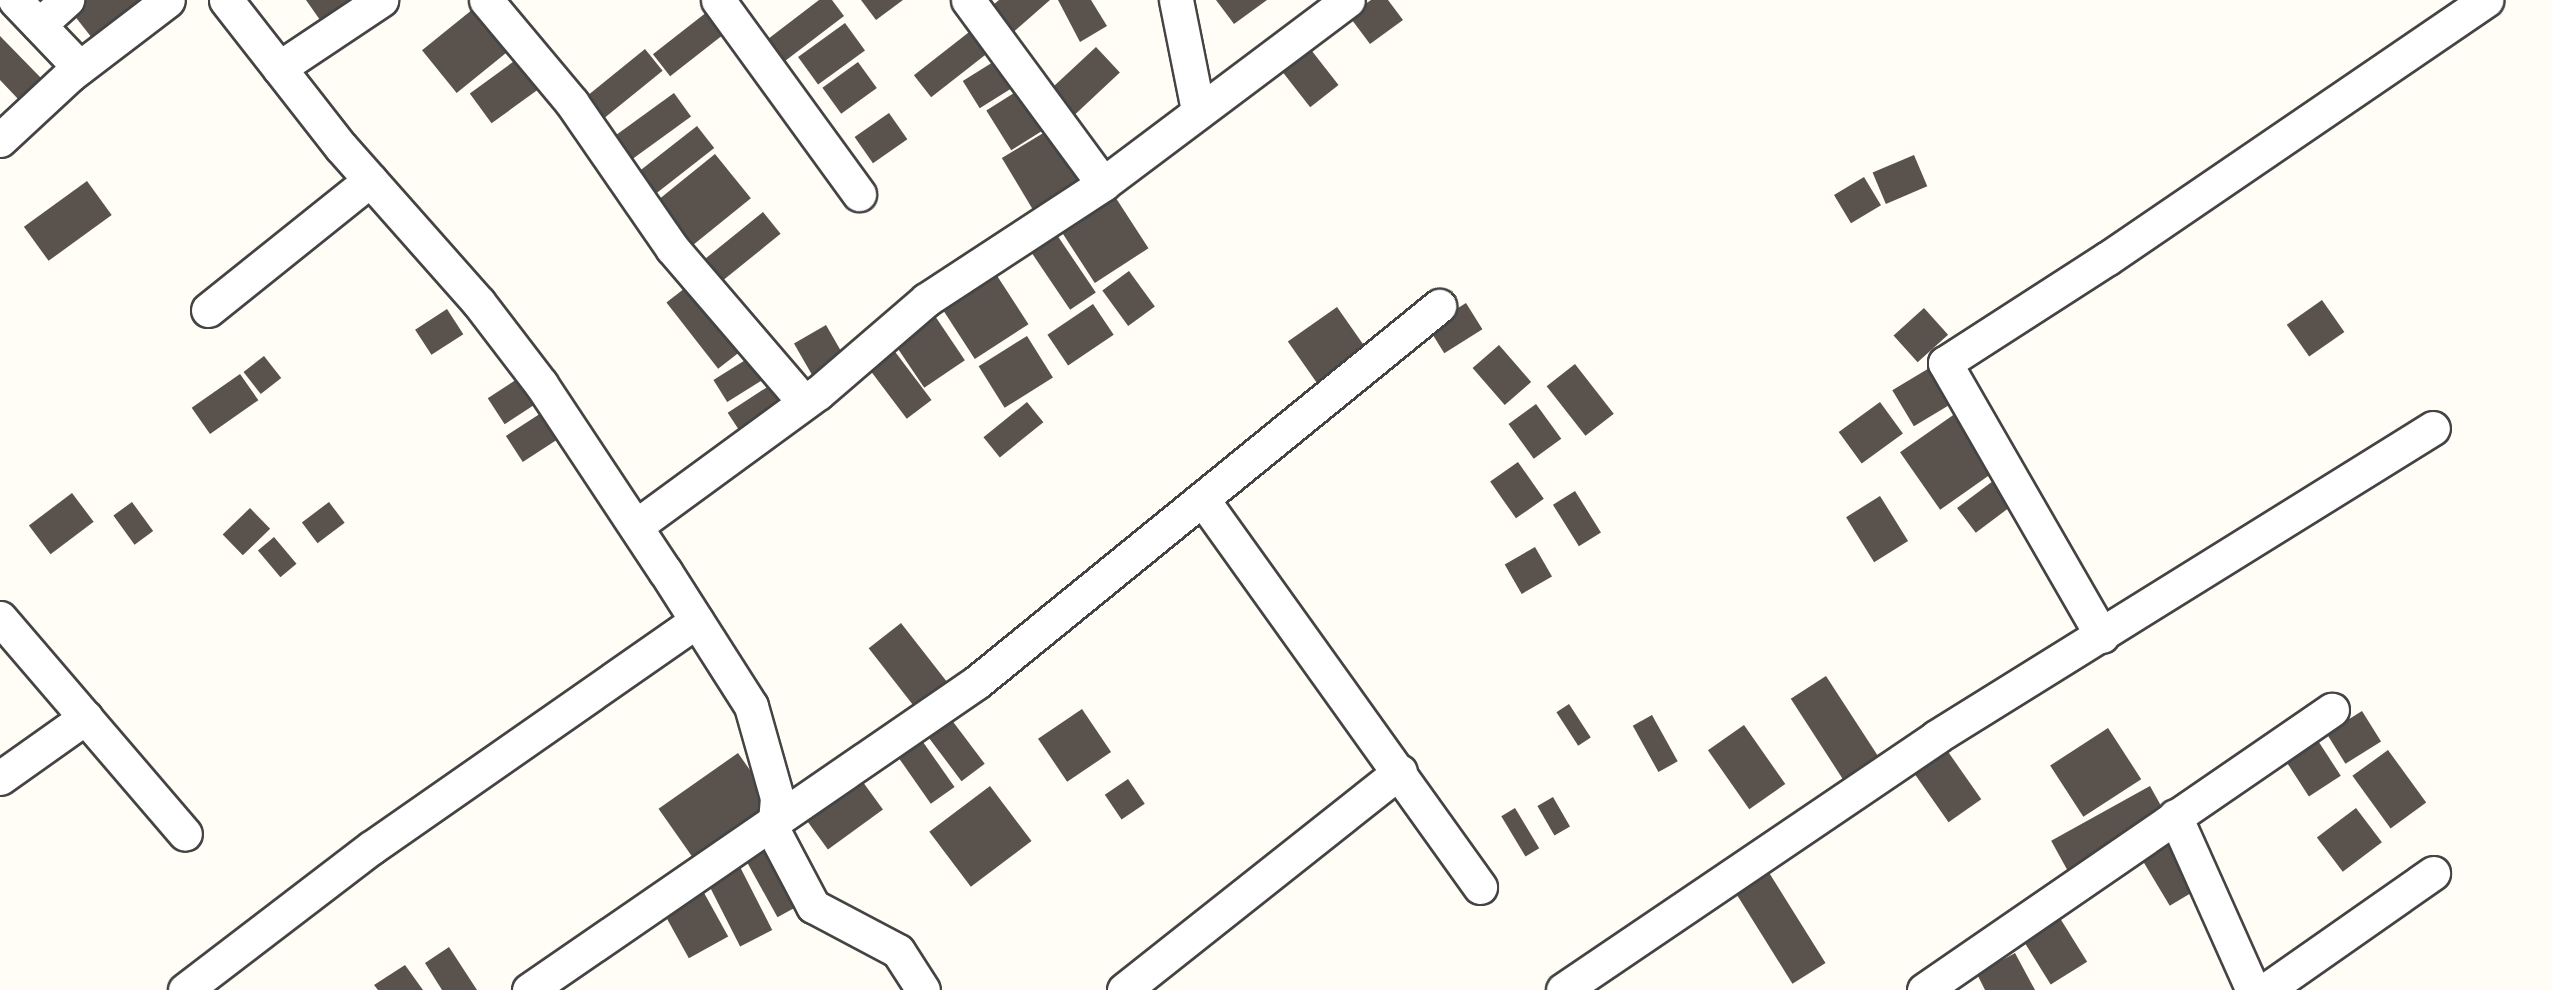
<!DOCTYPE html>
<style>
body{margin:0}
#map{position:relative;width:2552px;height:990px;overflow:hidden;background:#fffdf5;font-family:"Source Serif 4",serif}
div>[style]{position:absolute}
.building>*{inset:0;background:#5a524d;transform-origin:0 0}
.roads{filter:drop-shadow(2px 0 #444) drop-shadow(-2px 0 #444) drop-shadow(0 2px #444) drop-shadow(0 -2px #444)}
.minor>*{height:33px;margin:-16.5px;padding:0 16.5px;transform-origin:16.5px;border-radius:16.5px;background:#fff}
span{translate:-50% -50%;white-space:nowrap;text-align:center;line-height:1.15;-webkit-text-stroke:7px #fff;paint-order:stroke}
</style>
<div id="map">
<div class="building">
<i style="clip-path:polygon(73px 0,141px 0,92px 38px,66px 5px)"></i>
<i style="clip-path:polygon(306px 0,372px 0,327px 30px)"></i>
<i style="clip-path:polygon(819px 0,832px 0,844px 16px,785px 61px,768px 39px)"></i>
<i style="clip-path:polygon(861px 0,903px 0,876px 20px)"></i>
<i style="clip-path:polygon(999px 0,1050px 0,1010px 35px,987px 10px)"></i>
<i style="clip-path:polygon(1058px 0,1091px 0,1107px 26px,1080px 42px)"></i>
<i style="clip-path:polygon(1216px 0,1267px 0,1234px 24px)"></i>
<i style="clip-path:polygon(1371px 0,1388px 0,1403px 20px,1370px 44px,1349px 16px)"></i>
<i style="left:478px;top:5px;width:55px;height:72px;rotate:51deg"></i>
<i style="left:712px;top:8px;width:28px;height:75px;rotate:52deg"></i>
<i style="left:845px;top:23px;width:34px;height:58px;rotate:54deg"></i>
<i style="left:973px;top:29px;width:28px;height:75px;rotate:52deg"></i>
<i style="clip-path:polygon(0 36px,41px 78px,19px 100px,0 80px)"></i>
<i style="left:1301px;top:37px;width:61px;height:36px;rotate:52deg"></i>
<i style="left:1096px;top:47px;width:35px;height:61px;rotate:47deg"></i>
<i style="left:645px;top:49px;width:28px;height:75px;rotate:51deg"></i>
<i style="left:524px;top:54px;width:37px;height:67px;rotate:54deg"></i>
<i style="left:1006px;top:54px;width:32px;height:51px;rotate:58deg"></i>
<i style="left:858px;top:62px;width:32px;height:44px;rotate:54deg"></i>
<i style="left:1027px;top:85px;width:47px;height:48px;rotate:58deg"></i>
<i style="left:674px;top:93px;width:29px;height:75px;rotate:54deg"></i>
<i style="left:889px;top:113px;width:32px;height:42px;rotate:55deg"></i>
<i style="left:697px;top:126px;width:28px;height:75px;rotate:52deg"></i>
<i style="left:1055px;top:126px;width:72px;height:62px;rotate:59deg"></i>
<i style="left:715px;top:154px;width:57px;height:74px;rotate:51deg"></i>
<i style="left:1914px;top:155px;width:34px;height:45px;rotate:67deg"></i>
<i style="left:1864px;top:177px;width:33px;height:35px;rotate:59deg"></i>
<i style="left:87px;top:181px;width:42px;height:78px;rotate:54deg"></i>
<i style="left:1112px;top:192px;width:67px;height:64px;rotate:57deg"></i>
<i style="left:763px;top:212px;width:28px;height:74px;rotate:51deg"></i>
<i style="left:1055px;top:232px;width:73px;height:31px;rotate:56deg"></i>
<i style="left:992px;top:268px;width:67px;height:64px;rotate:57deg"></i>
<i style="left:1129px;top:271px;width:44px;height:33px;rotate:54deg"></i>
<i style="left:694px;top:281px;width:84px;height:35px;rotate:52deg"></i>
<i style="left:2322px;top:300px;width:39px;height:43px;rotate:55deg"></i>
<i style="left:1466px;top:303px;width:31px;height:45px;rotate:58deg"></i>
<i style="left:1093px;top:304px;width:37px;height:55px;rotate:56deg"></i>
<i style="left:1337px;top:307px;width:55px;height:60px;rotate:55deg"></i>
<i style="left:1924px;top:308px;width:36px;height:41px;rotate:48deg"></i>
<i style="left:447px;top:309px;width:30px;height:38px;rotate:57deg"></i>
<i style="left:933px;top:313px;width:57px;height:49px;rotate:56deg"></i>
<i style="left:826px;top:325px;width:36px;height:37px;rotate:60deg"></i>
<i style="left:1027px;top:336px;width:49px;height:57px;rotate:58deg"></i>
<i style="left:1499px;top:345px;width:49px;height:35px;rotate:49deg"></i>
<i style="left:893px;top:349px;width:64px;height:31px;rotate:53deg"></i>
<i style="left:755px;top:354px;width:26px;height:49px;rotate:58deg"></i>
<i style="left:264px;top:356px;width:28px;height:26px;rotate:52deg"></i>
<i style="left:1575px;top:364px;width:63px;height:36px;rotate:52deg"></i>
<i style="left:1936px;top:364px;width:42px;height:51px;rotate:59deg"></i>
<i style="left:528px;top:372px;width:31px;height:48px;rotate:57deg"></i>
<i style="left:240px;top:374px;width:32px;height:59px;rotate:55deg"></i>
<i style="left:778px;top:380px;width:30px;height:60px;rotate:57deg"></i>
<i style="left:1027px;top:402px;width:26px;height:56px;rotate:51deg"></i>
<i style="left:1880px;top:402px;width:39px;height:51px;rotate:54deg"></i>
<i style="left:1536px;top:404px;width:43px;height:34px;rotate:54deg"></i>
<i style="left:552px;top:406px;width:31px;height:55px;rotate:57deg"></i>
<i style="left:1959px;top:411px;width:70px;height:72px;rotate:55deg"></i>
<i style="left:1518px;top:462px;width:45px;height:34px;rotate:55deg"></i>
<i style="left:2001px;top:475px;width:31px;height:55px;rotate:53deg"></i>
<i style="left:1575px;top:491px;width:49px;height:26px;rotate:58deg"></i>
<i style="left:72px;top:493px;width:36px;height:54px;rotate:53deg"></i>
<i style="left:1880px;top:496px;width:53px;height:40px;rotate:58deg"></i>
<i style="left:132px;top:502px;width:36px;height:23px;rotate:54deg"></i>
<i style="left:329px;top:502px;width:26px;height:34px;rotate:53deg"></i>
<i style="left:250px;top:508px;width:29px;height:38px;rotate:46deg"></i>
<i style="left:274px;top:537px;width:35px;height:21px;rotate:50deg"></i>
<i style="left:1535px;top:547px;width:34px;height:35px;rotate:60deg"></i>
<i style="left:901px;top:623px;width:85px;height:41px;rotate:52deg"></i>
<i style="left:1826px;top:676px;width:102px;height:42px;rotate:57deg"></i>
<i style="left:1569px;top:704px;width:40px;height:15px;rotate:57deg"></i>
<i style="left:1082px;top:709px;width:52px;height:53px;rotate:56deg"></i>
<i style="left:2362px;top:711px;width:36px;height:42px;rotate:58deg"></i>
<i style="left:1652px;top:715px;width:53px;height:22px;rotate:61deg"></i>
<i style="left:951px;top:719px;width:56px;height:29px;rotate:53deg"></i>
<i style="left:1744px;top:725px;width:72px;height:44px;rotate:55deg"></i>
<i style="left:2108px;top:728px;width:61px;height:69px;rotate:57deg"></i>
<i style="left:2313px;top:733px;width:51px;height:38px;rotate:57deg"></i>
<i style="left:923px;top:742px;width:55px;height:29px;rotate:55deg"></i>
<i style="left:1944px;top:746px;width:65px;height:40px;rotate:55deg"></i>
<i style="left:2388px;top:750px;width:65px;height:44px;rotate:54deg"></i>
<i style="left:738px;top:753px;width:67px;height:97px;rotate:55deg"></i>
<i style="left:860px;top:778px;width:39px;height:68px;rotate:54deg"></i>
<i style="left:1128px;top:779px;width:30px;height:28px;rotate:56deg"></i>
<i style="left:990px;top:786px;width:69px;height:76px;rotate:53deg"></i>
<i style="left:2150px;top:786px;width:33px;height:113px;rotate:61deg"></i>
<i style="left:1553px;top:797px;width:34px;height:18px;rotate:60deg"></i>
<i style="left:1515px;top:808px;width:47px;height:16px;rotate:59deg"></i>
<i style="left:2356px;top:808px;width:43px;height:49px;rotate:53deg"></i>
<i style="left:2168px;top:831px;width:65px;height:37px;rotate:59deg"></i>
<i style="left:770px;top:846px;width:66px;height:28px;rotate:61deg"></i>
<i style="left:735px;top:857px;width:82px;height:36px;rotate:63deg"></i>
<i style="left:1763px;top:863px;width:118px;height:39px;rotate:58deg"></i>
<i style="left:703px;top:891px;width:52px;height:45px;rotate:61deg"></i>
<i style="left:2058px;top:915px;width:55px;height:43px;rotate:58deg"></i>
<i style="clip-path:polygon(449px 947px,477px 990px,442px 990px,425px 963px)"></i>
<i style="clip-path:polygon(2015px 953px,2035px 990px,1985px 990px,1977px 974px)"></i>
<i style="clip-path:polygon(405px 965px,423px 990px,378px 990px,374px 985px)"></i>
</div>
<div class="roads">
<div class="minor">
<i style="left:15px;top:0;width:93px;rotate:46.3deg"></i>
<i style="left:226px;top:0;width:187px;rotate:52deg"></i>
<i style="left:341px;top:147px;width:208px;rotate:48.5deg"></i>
<i style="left:479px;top:303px;width:102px;rotate:52.6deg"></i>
<i style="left:541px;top:384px;width:224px;rotate:56.5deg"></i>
<i style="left:665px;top:571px;width:160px;rotate:57.5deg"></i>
<i style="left:751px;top:706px;width:96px;rotate:74.2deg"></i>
<i style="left:777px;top:798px;width:34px;rotate:95deg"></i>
<i style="left:774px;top:832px;width:84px;rotate:62.2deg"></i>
<i style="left:813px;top:906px;width:96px;rotate:27.9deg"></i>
<i style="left:898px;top:951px;width:46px;rotate:57.3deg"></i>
<i style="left:486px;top:0;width:134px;rotate:50.1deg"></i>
<i style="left:572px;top:103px;width:176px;rotate:55.4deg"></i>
<i style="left:672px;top:248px;width:203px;rotate:49.4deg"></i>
<i style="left:718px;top:0;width:240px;rotate:54deg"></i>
<i style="left:968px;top:0;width:228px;rotate:53.7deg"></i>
<i style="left:1176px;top:0;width:112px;rotate:78.7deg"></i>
<i style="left:39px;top:25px;width:38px;rotate:-42deg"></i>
<i style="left:279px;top:68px;width:123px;rotate:-33.7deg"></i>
<i style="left:0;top:140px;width:96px;rotate:-42.9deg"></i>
<i style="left:70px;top:75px;width:123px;rotate:-37.4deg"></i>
<i style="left:208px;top:310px;width:208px;rotate:-38.7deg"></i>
<i style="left:1203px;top:500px;width:476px;rotate:54.4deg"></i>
<i style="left:636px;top:526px;width:225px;rotate:-36.2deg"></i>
<i style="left:818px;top:393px;width:143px;rotate:-40.7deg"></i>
<i style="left:926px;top:300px;width:212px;rotate:-33.2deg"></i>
<i style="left:1103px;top:184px;width:306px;rotate:-36.9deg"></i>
<i style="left:0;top:618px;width:284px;rotate:49.4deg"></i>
<i style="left:2102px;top:636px;width:315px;rotate:-119.9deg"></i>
<i style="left:1945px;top:363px;width:194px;rotate:-32.8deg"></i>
<i style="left:2108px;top:258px;width:458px;rotate:-34.3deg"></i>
<i style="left:0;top:778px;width:105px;rotate:-35.3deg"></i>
<i style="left:2175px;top:816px;width:191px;rotate:65.9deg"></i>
<i style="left:185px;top:990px;width:234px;rotate:-37.4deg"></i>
<i style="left:371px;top:848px;width:397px;rotate:-34.9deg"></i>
<i style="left:529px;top:990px;width:544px;rotate:-34.51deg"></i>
<i style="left:977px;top:682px;width:596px;rotate:-39.14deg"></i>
<i style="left:1124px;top:990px;width:352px;rotate:-38.4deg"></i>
<i style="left:1563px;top:990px;width:451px;rotate:-34.1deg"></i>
<i style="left:1936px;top:737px;width:585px;rotate:-31.87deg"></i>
<i style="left:1924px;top:990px;width:495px;rotate:-34.5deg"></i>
<i style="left:2266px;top:990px;width:204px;rotate:-35deg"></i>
</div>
</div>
</div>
